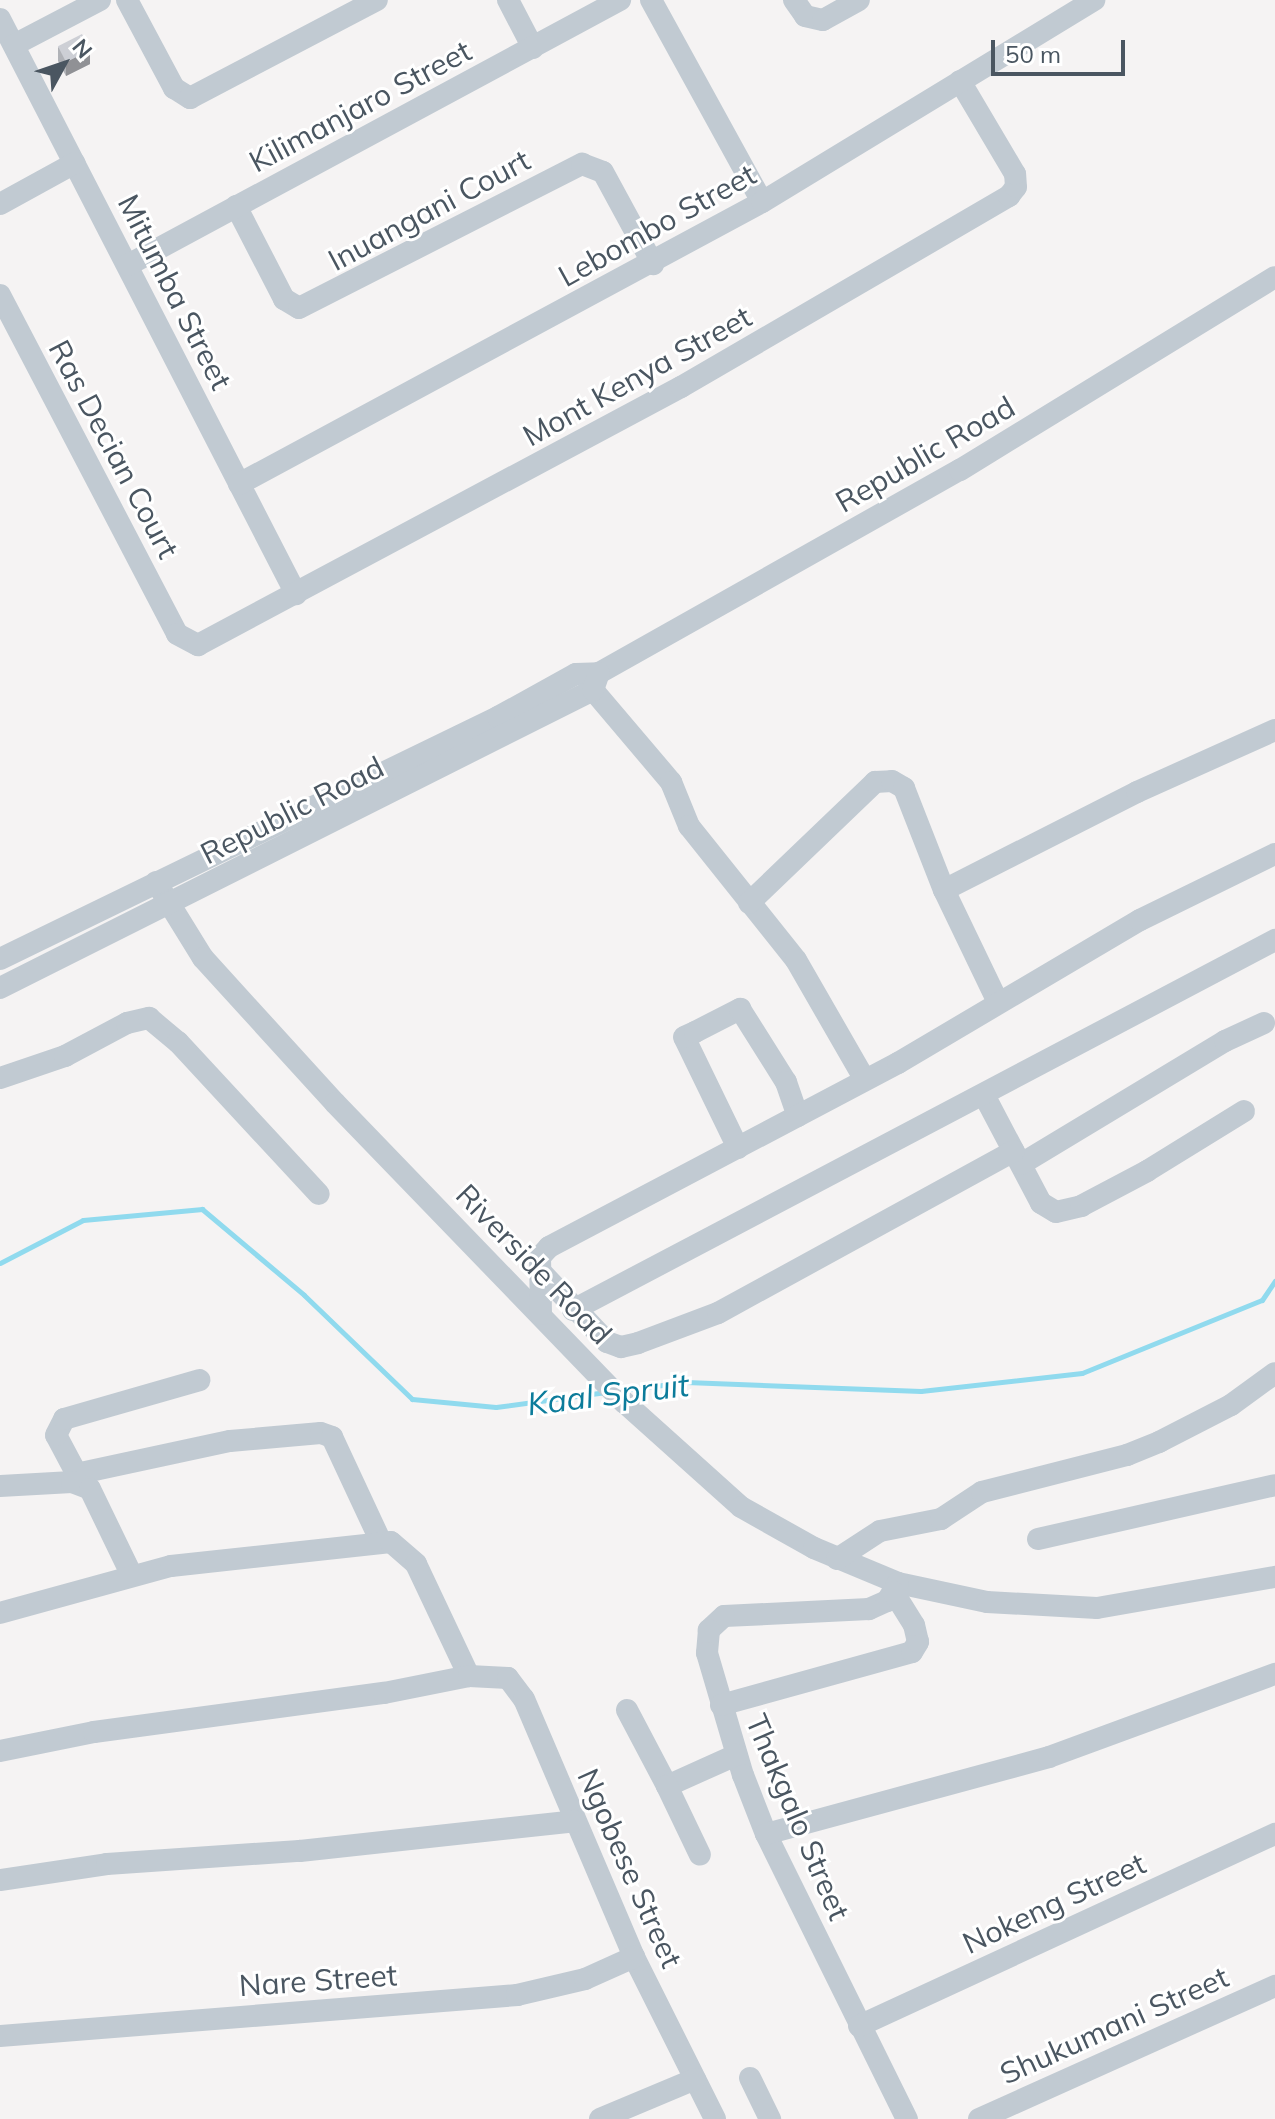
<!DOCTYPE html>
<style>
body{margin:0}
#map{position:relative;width:1275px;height:2119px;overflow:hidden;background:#f5f3f3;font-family:Mulish,sans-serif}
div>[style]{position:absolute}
.stream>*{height:5px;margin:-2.5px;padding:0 2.5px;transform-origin:2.5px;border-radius:2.5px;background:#90daee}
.minor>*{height:22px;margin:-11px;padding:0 11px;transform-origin:11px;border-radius:11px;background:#c1cad2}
.wall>*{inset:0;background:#b0b2b7}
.shaded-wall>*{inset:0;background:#909195}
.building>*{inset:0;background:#cdcfd5;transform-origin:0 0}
span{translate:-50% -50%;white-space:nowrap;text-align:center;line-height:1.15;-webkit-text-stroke:6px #fff;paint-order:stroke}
.street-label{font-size:30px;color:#4a5661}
.water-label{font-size:32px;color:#0c7c9b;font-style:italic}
.north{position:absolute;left:24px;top:24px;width:80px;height:80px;-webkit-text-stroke:6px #fff;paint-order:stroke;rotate:50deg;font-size:22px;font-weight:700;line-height:32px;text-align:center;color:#4a5661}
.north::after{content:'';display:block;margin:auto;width:28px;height:36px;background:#4a5661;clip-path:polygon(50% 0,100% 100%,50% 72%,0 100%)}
.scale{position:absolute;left:991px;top:40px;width:134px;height:36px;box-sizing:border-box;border:4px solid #4a5661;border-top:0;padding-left:10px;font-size:24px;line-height:28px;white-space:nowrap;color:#4a5661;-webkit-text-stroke:6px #fff;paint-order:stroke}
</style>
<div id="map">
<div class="stream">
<i style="left:0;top:1263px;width:93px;rotate:-27.4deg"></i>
<i style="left:83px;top:1220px;width:120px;rotate:-5.3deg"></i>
<i style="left:202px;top:1209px;width:133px;rotate:40.1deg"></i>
<i style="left:304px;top:1295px;width:150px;rotate:43.9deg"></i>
<i style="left:412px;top:1399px;width:84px;rotate:5.4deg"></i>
<i style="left:496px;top:1407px;width:111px;rotate:-7.8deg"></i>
<i style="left:623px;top:1390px;width:64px;rotate:-7.2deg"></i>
<i style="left:686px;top:1382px;width:235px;rotate:2.2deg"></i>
<i style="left:921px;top:1391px;width:162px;rotate:-6.4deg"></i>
<i style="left:1082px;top:1373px;width:194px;rotate:-22.1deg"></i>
<i style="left:1262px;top:1300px;width:23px;rotate:-56deg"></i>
</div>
<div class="minor">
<i style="left:127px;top:0;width:100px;rotate:61.9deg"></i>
<i style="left:174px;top:88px;width:19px;rotate:32deg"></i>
<i style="left:190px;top:98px;width:211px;rotate:-27.7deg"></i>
<i style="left:508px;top:0;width:54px;rotate:62.5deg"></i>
<i style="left:651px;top:0;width:230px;rotate:61.2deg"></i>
<i style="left:794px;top:0;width:19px;rotate:55deg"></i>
<i style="left:805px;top:16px;width:18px;rotate:13deg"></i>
<i style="left:823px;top:20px;width:41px;rotate:-29.1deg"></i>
<i style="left:0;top:19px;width:647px;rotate:62.76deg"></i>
<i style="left:14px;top:45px;width:97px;rotate:-27.6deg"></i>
<i style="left:0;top:204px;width:85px;rotate:-28.7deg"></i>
<i style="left:236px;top:206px;width:105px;rotate:62.7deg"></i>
<i style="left:284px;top:299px;width:17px;rotate:31deg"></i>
<i style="left:299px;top:308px;width:318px;rotate:-27deg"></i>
<i style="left:582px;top:164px;width:22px;rotate:21deg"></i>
<i style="left:603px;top:172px;width:105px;rotate:61.5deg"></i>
<i style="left:128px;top:265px;width:559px;rotate:-28.31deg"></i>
<i style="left:0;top:295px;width:382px;rotate:62.4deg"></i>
<i style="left:177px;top:634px;width:24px;rotate:28deg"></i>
<i style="left:198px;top:645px;width:548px;rotate:-28.11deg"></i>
<i style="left:681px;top:387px;width:380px;rotate:-30.2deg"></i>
<i style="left:1009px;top:196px;width:11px;rotate:-52deg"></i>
<i style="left:1016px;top:187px;width:13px;rotate:-94deg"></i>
<i style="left:1015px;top:174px;width:108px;rotate:-120.6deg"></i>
<i style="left:239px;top:484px;width:594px;rotate:-28.33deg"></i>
<i style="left:762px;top:202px;width:389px;rotate:-31.3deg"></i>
<i style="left:593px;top:690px;width:121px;rotate:49.7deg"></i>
<i style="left:671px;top:782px;width:48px;rotate:67.8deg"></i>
<i style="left:689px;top:826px;width:171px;rotate:51.4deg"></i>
<i style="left:796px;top:960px;width:138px;rotate:60.1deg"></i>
<i style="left:156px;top:882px;width:89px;rotate:58.3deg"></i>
<i style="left:203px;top:958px;width:196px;rotate:47.7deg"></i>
<i style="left:335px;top:1103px;width:416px;rotate:46deg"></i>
<i style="left:624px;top:1402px;width:157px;rotate:41.9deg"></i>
<i style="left:741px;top:1507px;width:84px;rotate:29.3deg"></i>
<i style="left:814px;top:1548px;width:91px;rotate:22.6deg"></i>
<i style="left:898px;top:1583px;width:91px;rotate:12.1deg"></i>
<i style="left:987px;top:1602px;width:110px;rotate:3.1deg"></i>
<i style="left:1097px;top:1608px;width:181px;rotate:-9.9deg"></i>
<i style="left:944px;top:890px;width:122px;rotate:64.3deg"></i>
<i style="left:749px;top:903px;width:175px;rotate:-43.8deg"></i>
<i style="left:875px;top:782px;width:17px;rotate:-3deg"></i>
<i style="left:892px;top:781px;width:14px;rotate:30deg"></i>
<i style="left:904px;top:788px;width:110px;rotate:68.6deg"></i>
<i style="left:944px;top:890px;width:216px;rotate:-26.9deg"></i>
<i style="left:1137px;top:792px;width:151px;rotate:-24.2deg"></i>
<i style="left:0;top:959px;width:554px;rotate:-25.92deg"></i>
<i style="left:498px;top:717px;width:89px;rotate:-28.9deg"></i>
<i style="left:576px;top:674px;width:23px;rotate:-2deg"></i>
<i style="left:599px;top:673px;width:414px;rotate:-29.4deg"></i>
<i style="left:960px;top:470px;width:369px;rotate:-31.5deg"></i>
<i style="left:0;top:988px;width:664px;rotate:-26.68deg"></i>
<i style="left:593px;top:690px;width:18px;rotate:-71deg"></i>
<i style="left:0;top:1078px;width:69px;rotate:-18.7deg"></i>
<i style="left:65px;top:1056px;width:70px;rotate:-28deg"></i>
<i style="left:127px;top:1023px;width:23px;rotate:-13deg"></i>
<i style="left:149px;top:1018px;width:38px;rotate:40deg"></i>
<i style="left:178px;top:1042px;width:207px;rotate:47.2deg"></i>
<i style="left:984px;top:1095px;width:122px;rotate:62.2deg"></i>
<i style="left:1041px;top:1203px;width:17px;rotate:31deg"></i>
<i style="left:1056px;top:1212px;width:26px;rotate:-13deg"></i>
<i style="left:1081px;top:1206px;width:75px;rotate:-27.9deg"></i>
<i style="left:1147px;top:1171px;width:114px;rotate:-31.7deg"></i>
<i style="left:738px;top:1148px;width:123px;rotate:-115.9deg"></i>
<i style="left:684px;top:1037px;width:12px;rotate:-24deg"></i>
<i style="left:695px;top:1032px;width:51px;rotate:-27.1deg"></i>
<i style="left:740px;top:1009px;width:86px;rotate:57.8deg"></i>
<i style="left:786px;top:1082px;width:36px;rotate:71deg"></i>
<i style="left:1021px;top:1164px;width:238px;rotate:-31.1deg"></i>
<i style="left:1225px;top:1041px;width:43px;rotate:-24.8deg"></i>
<i style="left:541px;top:1272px;width:96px;rotate:46.7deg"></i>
<i style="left:607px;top:1342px;width:15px;rotate:20deg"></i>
<i style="left:621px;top:1347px;width:17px;rotate:-13deg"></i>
<i style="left:638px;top:1343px;width:85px;rotate:-20.6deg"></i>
<i style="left:718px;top:1313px;width:337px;rotate:-28.7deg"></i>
<i style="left:573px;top:1310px;width:794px;rotate:-27.79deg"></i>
<i style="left:541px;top:1314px;width:57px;rotate:-91deg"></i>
<i style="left:540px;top:1257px;width:13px;rotate:-48deg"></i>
<i style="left:549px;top:1247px;width:395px;rotate:-27.8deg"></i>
<i style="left:898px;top:1063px;width:281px;rotate:-30.6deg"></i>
<i style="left:1140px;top:920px;width:150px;rotate:-26.1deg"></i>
<i style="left:76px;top:1474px;width:157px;rotate:-12.1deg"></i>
<i style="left:230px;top:1441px;width:91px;rotate:-5deg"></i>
<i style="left:321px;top:1433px;width:12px;rotate:20deg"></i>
<i style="left:332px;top:1437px;width:116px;rotate:65deg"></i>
<i style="left:82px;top:1484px;width:55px;rotate:-118deg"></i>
<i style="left:56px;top:1435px;width:18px;rotate:-63deg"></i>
<i style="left:64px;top:1419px;width:141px;rotate:-16deg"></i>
<i style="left:0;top:1486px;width:72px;rotate:-3.2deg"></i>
<i style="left:72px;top:1482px;width:19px;rotate:21deg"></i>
<i style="left:90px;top:1489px;width:94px;rotate:64.2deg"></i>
<i style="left:1038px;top:1539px;width:243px;rotate:-12.8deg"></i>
<i style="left:837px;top:1559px;width:51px;rotate:-33.1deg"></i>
<i style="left:880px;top:1531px;width:62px;rotate:-11.1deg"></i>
<i style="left:941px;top:1519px;width:49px;rotate:-33.4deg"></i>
<i style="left:982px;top:1492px;width:150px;rotate:-14.3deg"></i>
<i style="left:1127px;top:1455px;width:35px;rotate:-22deg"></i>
<i style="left:1159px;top:1442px;width:81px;rotate:-27.2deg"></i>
<i style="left:1231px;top:1405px;width:54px;rotate:-36deg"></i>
<i style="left:898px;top:1583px;width:21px;rotate:121deg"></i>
<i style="left:887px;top:1601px;width:20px;rotate:156deg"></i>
<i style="left:869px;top:1609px;width:145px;rotate:177.2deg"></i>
<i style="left:724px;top:1616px;width:21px;rotate:137deg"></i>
<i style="left:709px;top:1630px;width:23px;rotate:95deg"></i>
<i style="left:707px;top:1653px;width:127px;rotate:73.6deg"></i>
<i style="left:743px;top:1775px;width:63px;rotate:68.7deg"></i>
<i style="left:766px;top:1834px;width:318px;rotate:63.7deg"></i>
<i style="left:0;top:1613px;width:177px;rotate:-15.4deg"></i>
<i style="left:171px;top:1566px;width:221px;rotate:-6.2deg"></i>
<i style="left:391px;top:1542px;width:33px;rotate:41deg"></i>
<i style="left:416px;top:1564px;width:124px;rotate:64.7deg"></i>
<i style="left:721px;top:1705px;width:198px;rotate:-15.5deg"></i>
<i style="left:912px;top:1652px;width:12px;rotate:-59deg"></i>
<i style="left:918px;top:1642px;width:17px;rotate:-103deg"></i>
<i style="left:914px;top:1625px;width:39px;rotate:-122deg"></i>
<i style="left:627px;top:1710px;width:86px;rotate:62.2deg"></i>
<i style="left:667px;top:1786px;width:76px;rotate:-24.2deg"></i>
<i style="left:0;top:1751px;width:96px;rotate:-11.4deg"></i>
<i style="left:94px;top:1732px;width:293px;rotate:-7.7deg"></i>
<i style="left:384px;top:1693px;width:87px;rotate:-11.3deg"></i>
<i style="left:469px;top:1676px;width:39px;rotate:3deg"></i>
<i style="left:508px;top:1678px;width:26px;rotate:53deg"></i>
<i style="left:524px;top:1699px;width:280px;rotate:66.9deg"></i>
<i style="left:634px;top:1957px;width:181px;rotate:63.4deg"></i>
<i style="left:667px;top:1786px;width:76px;rotate:64.4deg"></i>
<i style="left:766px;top:1834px;width:293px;rotate:-15.2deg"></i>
<i style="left:1049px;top:1757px;width:241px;rotate:-20.2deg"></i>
<i style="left:0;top:1880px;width:108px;rotate:-8.5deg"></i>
<i style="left:107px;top:1864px;width:193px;rotate:-3.9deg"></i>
<i style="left:300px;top:1851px;width:276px;rotate:-6.2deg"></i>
<i style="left:859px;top:2026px;width:458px;rotate:-24.8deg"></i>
<i style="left:0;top:2036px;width:519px;rotate:-4.53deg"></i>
<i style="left:517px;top:1995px;width:70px;rotate:-13.2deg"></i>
<i style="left:585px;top:1979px;width:54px;rotate:-24.2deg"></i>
<i style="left:750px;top:2078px;width:46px;rotate:64deg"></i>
<i style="left:600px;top:2119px;width:103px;rotate:-22.8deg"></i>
<i style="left:979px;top:2119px;width:325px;rotate:-24.2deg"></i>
</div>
<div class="wall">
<i style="clip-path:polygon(58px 47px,90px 64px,66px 76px,58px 61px)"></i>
</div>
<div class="shaded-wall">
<i style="clip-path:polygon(90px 50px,90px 64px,66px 76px,66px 62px)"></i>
</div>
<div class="building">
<i style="left:82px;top:34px;width:18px;height:27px;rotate:63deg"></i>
</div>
<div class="street-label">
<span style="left:360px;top:106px;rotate:-28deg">Kilimanjaro Street</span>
<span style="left:429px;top:210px;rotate:-28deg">Inuangani Court</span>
<span style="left:657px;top:225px;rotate:-29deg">Lebombo Street</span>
<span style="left:175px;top:292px;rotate:63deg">Mitumba Street</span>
<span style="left:637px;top:376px;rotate:-29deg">Mont Kenya Street</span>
<span style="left:114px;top:449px;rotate:62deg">Ras Decian Court</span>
<span style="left:925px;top:454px;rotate:-30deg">Republic Road</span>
<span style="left:292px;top:810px;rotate:-27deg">Republic Road</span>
<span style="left:534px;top:1264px;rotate:46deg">Riverside Road</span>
<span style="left:798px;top:1817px;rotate:67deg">Thakgalo Street</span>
<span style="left:630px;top:1868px;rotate:66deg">Ngobese Street</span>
<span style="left:1054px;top:1903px;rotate:-25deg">Nokeng Street</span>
<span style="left:318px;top:1980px;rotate:-4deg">Nare Street</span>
<span style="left:1114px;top:2025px;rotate:-24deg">Shukumani Street</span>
</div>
<div class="water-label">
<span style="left:608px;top:1394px;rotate:-7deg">Kaal Spruit</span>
</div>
<div class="north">N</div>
<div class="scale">50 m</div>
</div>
